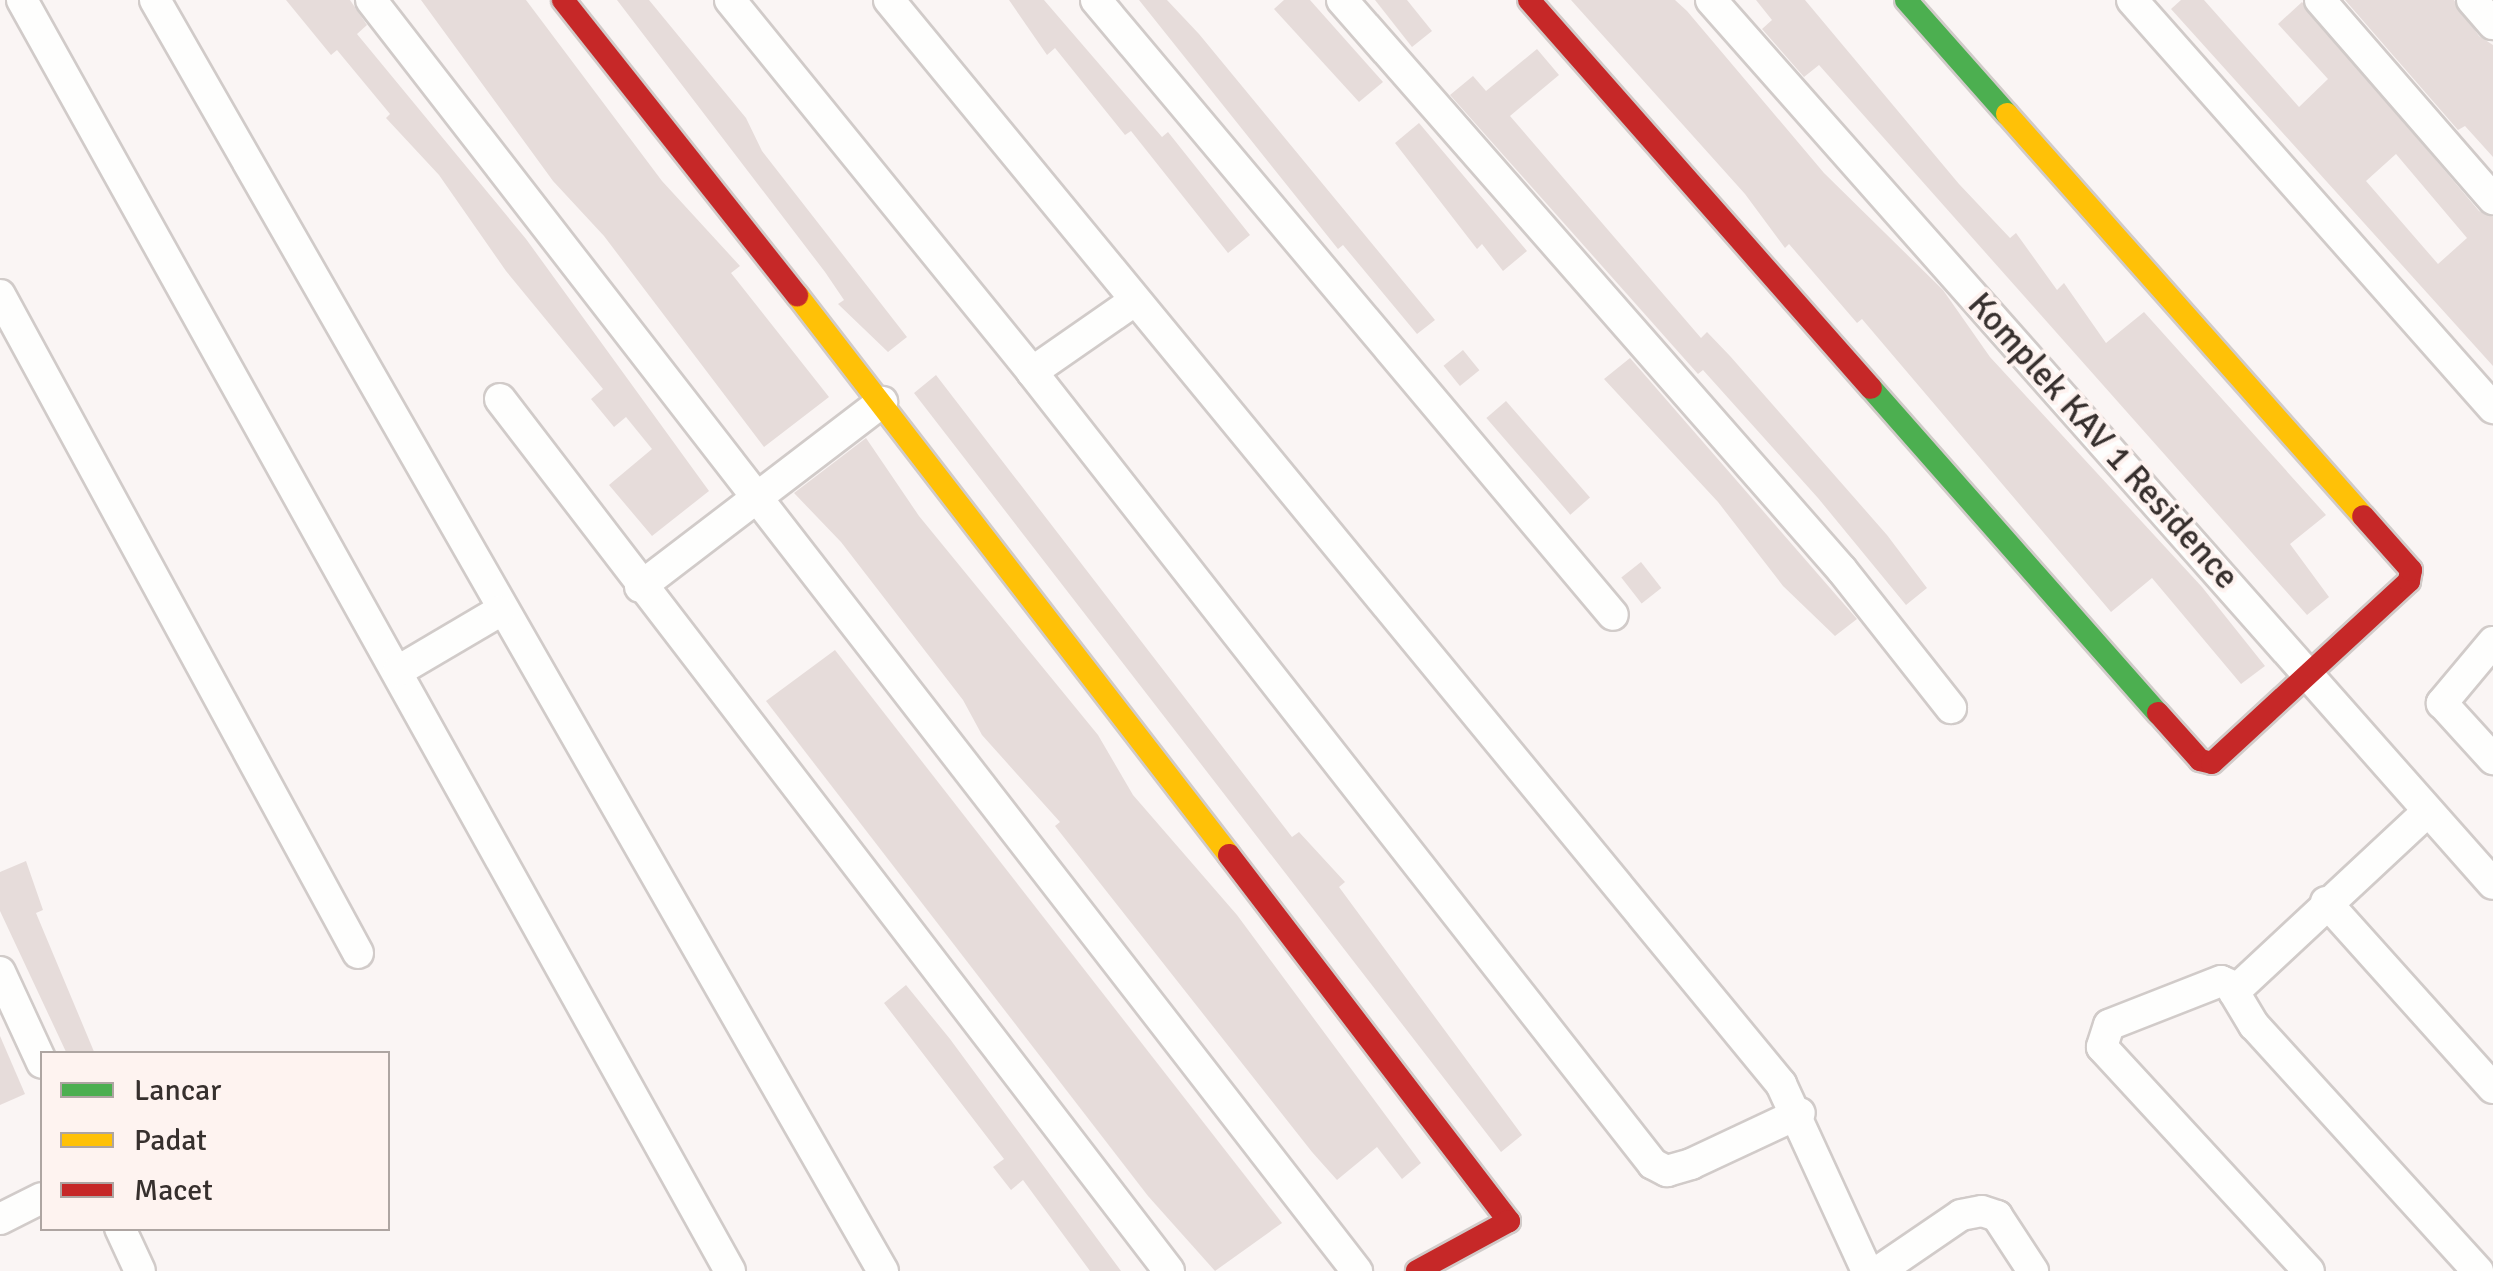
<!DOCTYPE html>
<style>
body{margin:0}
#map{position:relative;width:2493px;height:1271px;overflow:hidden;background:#faf5f4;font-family:Signika,sans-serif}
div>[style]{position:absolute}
.building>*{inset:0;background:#e6dcda;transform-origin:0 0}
.roads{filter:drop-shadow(2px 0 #d1cbc9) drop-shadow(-2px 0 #d1cbc9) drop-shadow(0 2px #d1cbc9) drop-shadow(0 -2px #d1cbc9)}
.street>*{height:30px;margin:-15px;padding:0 15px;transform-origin:15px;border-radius:15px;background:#fefefd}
.fast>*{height:22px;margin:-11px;padding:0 11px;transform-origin:11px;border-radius:11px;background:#4caf50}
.slow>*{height:22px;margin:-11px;padding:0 11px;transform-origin:11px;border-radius:11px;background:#ffc107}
.jam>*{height:22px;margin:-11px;padding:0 11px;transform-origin:11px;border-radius:11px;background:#c62828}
span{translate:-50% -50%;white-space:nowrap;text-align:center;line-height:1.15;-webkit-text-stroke:8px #fef3f0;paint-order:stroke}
.street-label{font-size:35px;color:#37302e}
.legend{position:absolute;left:40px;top:1051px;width:350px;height:180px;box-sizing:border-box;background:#fef3f0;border:2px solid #aea5a2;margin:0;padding:12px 18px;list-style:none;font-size:30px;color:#37302e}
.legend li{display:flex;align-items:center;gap:20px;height:50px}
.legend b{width:50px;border:2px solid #aea5a2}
</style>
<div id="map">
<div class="building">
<i style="clip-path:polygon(286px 0,350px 0,367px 25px,357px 34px,526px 239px,709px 491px,652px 536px,609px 485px,652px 449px,626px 417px,614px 427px,591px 399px,603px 389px,506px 271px,439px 175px,386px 118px,390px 114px,337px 50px,331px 55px)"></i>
<i style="clip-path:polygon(421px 0,526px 0,662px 181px,740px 266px,731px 273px,829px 397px,764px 447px,604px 236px,553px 181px)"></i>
<i style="clip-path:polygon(617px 0,649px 0,746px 118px,762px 151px,907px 337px,888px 352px,838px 304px,844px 300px,825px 272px)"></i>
<i style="clip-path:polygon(1009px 0,1044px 0,1162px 137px,1168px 132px,1250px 235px,1228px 253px,1131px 131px,1125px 135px,1055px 48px,1047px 55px)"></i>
<i style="clip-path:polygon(1139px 0,1167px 0,1199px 34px,1435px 320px,1417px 334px,1343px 245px,1338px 249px)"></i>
<i style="clip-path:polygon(1284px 0,1310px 0,1383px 82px,1359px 102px,1274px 9px)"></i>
<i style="clip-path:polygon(1375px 0,1407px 0,1432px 31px,1412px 47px)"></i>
<i style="clip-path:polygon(1571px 0,1675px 0,1687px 11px,1824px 173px,1943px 290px,1990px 357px,2202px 587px,2265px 666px,2241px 684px,2152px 578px,2111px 612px,1862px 319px,1857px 323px,1789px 244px,1785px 248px,1745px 194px)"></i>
<i style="clip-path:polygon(1756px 0,1805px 0,1959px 184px,2010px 238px,2016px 233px,2057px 290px,2064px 283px,2106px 343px,2144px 312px,2326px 515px,2290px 544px,2329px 597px,2307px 615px,1819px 65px,1804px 77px,1762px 29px,1772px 20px)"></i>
<i style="clip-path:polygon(evenodd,2181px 0,2204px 0,2299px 107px,2328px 79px,2278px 24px,2302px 2px,2479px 211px,2493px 217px,2493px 366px,2171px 9px,2181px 0,2396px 154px,2467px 238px,2438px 264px,2366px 181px,2396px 154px)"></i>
<i style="clip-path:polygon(2345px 0,2454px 0,2479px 36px,2493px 45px,2493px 157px,2465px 126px,2458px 130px)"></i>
<i style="clip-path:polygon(1537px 49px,1559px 75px,1510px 116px,1701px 338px,1707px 332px,1730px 356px,1887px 535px,1927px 588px,1906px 605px,1818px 498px,1703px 370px,1698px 374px,1450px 95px,1473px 76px,1486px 91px)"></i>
<i style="clip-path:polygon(1419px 123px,1527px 251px,1503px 271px,1482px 244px,1477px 249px,1395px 143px)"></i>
<i style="left:1463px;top:350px;width:26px;height:25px;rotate:51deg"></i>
<i style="clip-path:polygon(1630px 358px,1857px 619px,1835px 636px,1783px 586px,1718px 502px,1604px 379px)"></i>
<i style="clip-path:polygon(936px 375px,1292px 837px,1299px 832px,1345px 882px,1339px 887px,1522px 1135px,1501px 1152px,914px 393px)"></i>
<i style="left:1506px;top:401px;width:128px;height:26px;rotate:49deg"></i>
<i style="clip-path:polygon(866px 438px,919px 516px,1098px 735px,1133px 795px,1237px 915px,1421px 1163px,1402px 1179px,1377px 1147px,1337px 1180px,1312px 1152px,1055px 826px,1060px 822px,982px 735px,963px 700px,841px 542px,794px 493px)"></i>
<i style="left:1641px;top:562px;width:33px;height:25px;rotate:52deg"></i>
<i style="clip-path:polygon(835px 650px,1282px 1223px,1215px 1271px,1148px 1196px,766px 701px)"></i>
<i style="clip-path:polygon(26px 861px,43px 910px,36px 913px,95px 1054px,67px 1054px,0 911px,0 872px)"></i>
<i style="clip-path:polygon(906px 985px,950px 1039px,1121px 1271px,1090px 1271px,1023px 1180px,1011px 1190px,993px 1167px,1004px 1159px,884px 1003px)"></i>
<i style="clip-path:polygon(0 1036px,25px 1094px,0 1105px)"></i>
</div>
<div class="roads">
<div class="street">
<i style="left:22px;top:0;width:1455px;rotate:60.88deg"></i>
<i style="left:155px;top:0;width:1465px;rotate:60.2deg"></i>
<i style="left:371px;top:0;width:1609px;rotate:52.2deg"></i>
<i style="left:730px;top:0;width:479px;rotate:50.9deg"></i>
<i style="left:1032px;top:372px;width:1006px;rotate:51.9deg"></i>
<i style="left:1653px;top:1164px;width:16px;rotate:27deg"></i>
<i style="left:1667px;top:1171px;width:25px;rotate:-16deg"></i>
<i style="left:1691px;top:1164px;width:120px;rotate:-25.1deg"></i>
<i style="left:889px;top:0;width:1404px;rotate:50.55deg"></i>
<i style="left:1781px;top:1084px;width:206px;rotate:65.3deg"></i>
<i style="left:1096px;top:0;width:803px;rotate:49.95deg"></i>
<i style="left:1342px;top:0;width:758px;rotate:48.74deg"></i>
<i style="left:1842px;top:570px;width:176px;rotate:51.7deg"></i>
<i style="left:1711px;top:0;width:1180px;rotate:48.5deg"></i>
<i style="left:2132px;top:0;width:545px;rotate:48.5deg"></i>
<i style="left:2320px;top:0;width:264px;rotate:49deg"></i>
<i style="left:2472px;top:0;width:32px;rotate:49deg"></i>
<i style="left:0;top:295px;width:749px;rotate:61.45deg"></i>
<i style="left:1032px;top:372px;width:124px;rotate:-34.8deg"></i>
<i style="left:500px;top:399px;width:1099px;rotate:52.5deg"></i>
<i style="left:640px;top:587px;width:305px;rotate:-37.4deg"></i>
<i style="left:2493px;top:642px;width:80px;rotate:129.9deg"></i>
<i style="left:2442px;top:703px;width:76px;rotate:47.7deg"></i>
<i style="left:398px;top:671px;width:118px;rotate:-30.5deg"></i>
<i style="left:2427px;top:812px;width:264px;rotate:137deg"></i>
<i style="left:2234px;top:992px;width:39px;rotate:59deg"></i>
<i style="left:2254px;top:1025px;width:333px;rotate:47.7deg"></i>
<i style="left:2326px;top:902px;width:250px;rotate:48.1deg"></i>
<i style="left:0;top:972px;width:100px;rotate:65.2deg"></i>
<i style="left:2235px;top:987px;width:15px;rotate:-157deg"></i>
<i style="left:2221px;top:981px;width:120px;rotate:158.6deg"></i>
<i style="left:2109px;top:1025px;width:23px;rotate:108deg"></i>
<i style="left:2102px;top:1047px;width:305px;rotate:47.3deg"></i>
<i style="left:0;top:1219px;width:47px;rotate:-26.6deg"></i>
<i style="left:120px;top:1228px;width:47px;rotate:65.1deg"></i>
<i style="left:1879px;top:1271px;width:99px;rotate:-34.3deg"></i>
<i style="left:1961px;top:1215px;width:21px;rotate:-11deg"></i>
<i style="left:1982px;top:1211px;width:16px;rotate:18deg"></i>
<i style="left:1997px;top:1216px;width:66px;rotate:56.8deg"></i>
</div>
<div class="fast">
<i style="left:1906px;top:0;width:152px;rotate:48.5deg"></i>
<i style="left:1871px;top:388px;width:434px;rotate:48.6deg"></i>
</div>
<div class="slow">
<i style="left:2007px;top:114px;width:537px;rotate:48.47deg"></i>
<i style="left:797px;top:295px;width:707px;rotate:52.35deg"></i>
</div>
<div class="jam">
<i style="left:563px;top:0;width:377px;rotate:51.6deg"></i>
<i style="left:1529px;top:0;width:517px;rotate:48.61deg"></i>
<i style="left:2158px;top:713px;width:63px;rotate:48.2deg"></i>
<i style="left:2200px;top:760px;width:12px;rotate:14deg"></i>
<i style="left:2212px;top:763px;width:268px;rotate:-42.7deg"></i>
<i style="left:2409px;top:581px;width:11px;rotate:-80deg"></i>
<i style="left:2411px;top:570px;width:72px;rotate:-131.6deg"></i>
<i style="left:1229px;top:855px;width:461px;rotate:52.6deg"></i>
<i style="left:1509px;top:1221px;width:105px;rotate:151.5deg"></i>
</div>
</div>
<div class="street-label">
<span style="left:2103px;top:441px;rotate:48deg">Komplek KAV 1 Residence</span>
</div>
<ul class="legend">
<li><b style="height:12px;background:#4caf50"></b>Lancar</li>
<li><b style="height:12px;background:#ffc107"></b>Padat</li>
<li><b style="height:12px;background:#c62828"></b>Macet</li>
</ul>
</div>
